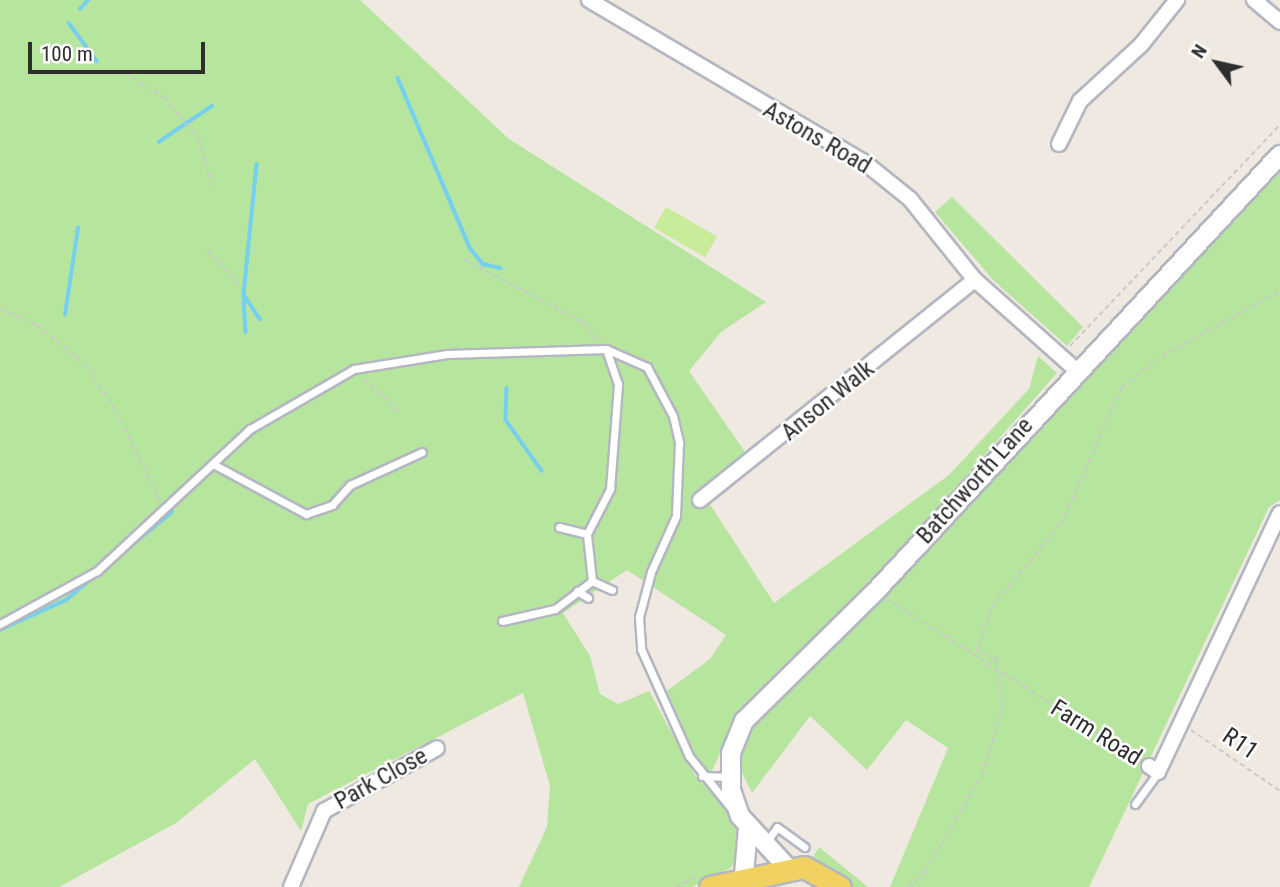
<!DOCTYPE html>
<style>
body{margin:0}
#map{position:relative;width:1280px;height:887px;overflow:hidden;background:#efe9e1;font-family:"Roboto Condensed",sans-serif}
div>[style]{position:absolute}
.green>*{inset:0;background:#b6e59e}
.pitch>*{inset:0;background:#c9ec9a;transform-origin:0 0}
.stream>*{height:3.5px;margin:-1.75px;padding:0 1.75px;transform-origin:1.75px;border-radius:1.75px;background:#75cff0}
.path>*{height:2px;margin-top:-1px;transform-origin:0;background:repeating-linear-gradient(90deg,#c9c9c9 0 5px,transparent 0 8.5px)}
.roads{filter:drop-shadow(2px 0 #b4b7c1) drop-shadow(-2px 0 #b4b7c1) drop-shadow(0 2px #b4b7c1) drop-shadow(0 -2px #b4b7c1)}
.service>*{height:7px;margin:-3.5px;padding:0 3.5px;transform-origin:3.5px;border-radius:3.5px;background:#fff}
.minor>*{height:14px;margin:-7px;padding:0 7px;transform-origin:7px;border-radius:7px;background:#fff}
.tertiary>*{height:18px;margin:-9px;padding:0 9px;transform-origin:9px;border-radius:9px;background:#fff}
.primary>*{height:21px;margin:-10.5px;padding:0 10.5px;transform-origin:10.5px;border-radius:10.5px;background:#f2d163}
span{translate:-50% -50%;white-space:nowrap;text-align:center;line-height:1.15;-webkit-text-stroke:5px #fff;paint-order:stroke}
.street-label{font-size:24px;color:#2e2e2e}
.north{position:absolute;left:1182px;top:28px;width:70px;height:70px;-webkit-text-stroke:5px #fff;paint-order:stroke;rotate:303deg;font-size:19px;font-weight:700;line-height:28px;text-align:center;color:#2e2e2e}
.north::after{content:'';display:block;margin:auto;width:24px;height:32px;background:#2e2e2e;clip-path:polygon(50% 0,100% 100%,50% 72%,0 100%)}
.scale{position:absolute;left:28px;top:42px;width:177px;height:32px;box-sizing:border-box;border:4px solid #2e2e2e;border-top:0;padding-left:9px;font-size:21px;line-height:24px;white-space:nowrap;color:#2e2e2e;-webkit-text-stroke:5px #fff;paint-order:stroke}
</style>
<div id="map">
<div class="green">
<i style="clip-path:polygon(0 0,360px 0,509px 139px,766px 302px,721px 332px,689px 371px,745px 452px,700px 489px,774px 603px,949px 475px,1029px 389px,1038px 356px,1057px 373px,895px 557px,739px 712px,711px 773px,696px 761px,667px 691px,710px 659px,726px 635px,627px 570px,563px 613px,590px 656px,600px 694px,618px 704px,649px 691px,694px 774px,735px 820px,739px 853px,731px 868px,692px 887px,519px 887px,547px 827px,550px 786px,523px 693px,308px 804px,301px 831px,255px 759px,176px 823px,59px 887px,0 887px)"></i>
<i style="clip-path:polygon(1280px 169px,1280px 500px,1269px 507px,1089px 887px,890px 887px,948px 748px,906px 720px,867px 770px,810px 716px,752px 793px,736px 761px,752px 723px)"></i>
<i style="clip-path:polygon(952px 197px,1083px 327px,1067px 346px,994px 281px,935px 212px)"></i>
<i style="clip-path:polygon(819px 847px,868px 887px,845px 887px,812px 859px)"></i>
</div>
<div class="pitch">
<i style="left:666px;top:207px;width:59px;height:24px;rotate:30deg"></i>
</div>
<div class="stream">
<i style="left:80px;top:9px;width:12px;rotate:-48deg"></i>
<i style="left:69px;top:23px;width:47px;rotate:53.6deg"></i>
<i style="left:398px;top:78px;width:185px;rotate:67deg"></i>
<i style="left:470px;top:248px;width:21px;rotate:51deg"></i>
<i style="left:483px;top:264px;width:18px;rotate:13deg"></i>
<i style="left:159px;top:142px;width:64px;rotate:-34.2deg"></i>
<i style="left:257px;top:164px;width:132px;rotate:95.7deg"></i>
<i style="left:244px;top:295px;width:29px;rotate:56deg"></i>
<i style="left:244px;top:297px;width:35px;rotate:87deg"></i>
<i style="left:65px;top:315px;width:88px;rotate:-81.5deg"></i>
<i style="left:507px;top:388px;width:32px;rotate:92deg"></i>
<i style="left:506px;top:420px;width:62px;rotate:54.8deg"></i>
<i style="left:0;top:630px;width:72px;rotate:-24.4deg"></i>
<i style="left:66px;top:600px;width:138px;rotate:-39.7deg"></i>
</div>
<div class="path">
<i style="left:125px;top:73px;width:46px;rotate:31.6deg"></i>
<i style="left:164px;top:97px;width:55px;rotate:50.9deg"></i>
<i style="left:199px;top:140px;width:51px;rotate:74.1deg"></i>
<i style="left:207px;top:249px;width:49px;rotate:47.5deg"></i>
<i style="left:464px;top:259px;width:136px;rotate:28.1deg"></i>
<i style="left:584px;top:323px;width:24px;rotate:48deg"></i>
<i style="left:0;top:309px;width:40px;rotate:23.4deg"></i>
<i style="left:37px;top:325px;width:61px;rotate:39.7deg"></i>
<i style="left:84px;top:364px;width:50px;rotate:54.7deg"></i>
<i style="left:113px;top:405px;width:106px;rotate:63.7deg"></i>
<i style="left:1070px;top:346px;width:305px;rotate:-46.5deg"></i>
<i style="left:364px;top:379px;width:48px;rotate:43.3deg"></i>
<i style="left:887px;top:599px;width:295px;rotate:32.6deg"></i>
<i style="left:1191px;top:730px;width:108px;rotate:34.4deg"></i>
<i style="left:676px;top:887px;width:23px;rotate:-25deg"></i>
<i style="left:909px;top:887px;width:22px;rotate:-43deg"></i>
<i style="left:925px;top:872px;width:113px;rotate:-59.6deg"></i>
<i style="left:982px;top:775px;width:72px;rotate:-73.1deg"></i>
<i style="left:1003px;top:706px;width:49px;rotate:-99.5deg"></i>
<i style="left:995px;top:658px;width:19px;rotate:-159deg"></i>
<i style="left:977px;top:651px;width:46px;rotate:-71.2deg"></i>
<i style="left:992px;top:607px;width:108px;rotate:-50.3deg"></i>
<i style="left:1061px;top:524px;width:150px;rotate:-66deg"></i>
<i style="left:1122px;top:387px;width:51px;rotate:-37.8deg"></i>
<i style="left:1162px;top:356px;width:135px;rotate:-28.8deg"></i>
</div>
<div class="roads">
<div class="service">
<i style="left:213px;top:464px;width:106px;rotate:28.3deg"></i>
<i style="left:306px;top:514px;width:28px;rotate:-19deg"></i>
<i style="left:332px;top:505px;width:27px;rotate:-48deg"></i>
<i style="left:350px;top:485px;width:79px;rotate:-24.6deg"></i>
<i style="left:559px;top:527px;width:29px;rotate:14deg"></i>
<i style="left:592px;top:581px;width:22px;rotate:24deg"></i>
<i style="left:577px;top:591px;width:13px;rotate:32deg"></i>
<i style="left:502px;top:621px;width:54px;rotate:-12.8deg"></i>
<i style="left:555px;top:609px;width:46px;rotate:-37.1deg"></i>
<i style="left:592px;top:581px;width:47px;rotate:-96.1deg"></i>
<i style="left:587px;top:534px;width:51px;rotate:-62.9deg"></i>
<i style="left:610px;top:489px;width:105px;rotate:-85.6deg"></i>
<i style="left:618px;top:384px;width:37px;rotate:-109deg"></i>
<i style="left:0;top:624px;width:111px;rotate:-28.7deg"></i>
<i style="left:97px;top:571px;width:209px;rotate:-42.9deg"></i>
<i style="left:250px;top:429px;width:120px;rotate:-30deg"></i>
<i style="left:354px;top:369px;width:94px;rotate:-9.2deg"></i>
<i style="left:447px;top:354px;width:159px;rotate:-1.8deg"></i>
<i style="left:606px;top:349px;width:45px;rotate:23.7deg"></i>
<i style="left:647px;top:367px;width:55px;rotate:62deg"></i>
<i style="left:673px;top:416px;width:28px;rotate:77deg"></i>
<i style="left:679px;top:443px;width:73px;rotate:92.4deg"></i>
<i style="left:676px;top:516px;width:61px;rotate:114.1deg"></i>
<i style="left:651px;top:572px;width:47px;rotate:104.9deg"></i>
<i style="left:639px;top:617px;width:32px;rotate:86deg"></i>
<i style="left:641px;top:649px;width:117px;rotate:65.8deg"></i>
<i style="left:689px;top:756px;width:72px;rotate:51.2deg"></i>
<i style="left:702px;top:776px;width:27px;rotate:2deg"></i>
<i style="left:1135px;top:804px;width:39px;rotate:-54deg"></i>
<i style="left:767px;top:841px;width:17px;rotate:-54deg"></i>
<i style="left:777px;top:827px;width:34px;rotate:36deg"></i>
</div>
<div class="minor">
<i style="left:589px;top:0;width:319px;rotate:30.5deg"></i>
<i style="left:864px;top:162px;width:59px;rotate:38.8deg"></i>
<i style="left:910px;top:199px;width:104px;rotate:51.3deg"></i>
<i style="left:975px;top:280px;width:134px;rotate:41.7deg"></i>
<i style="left:1254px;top:0;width:34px;rotate:40deg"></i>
<i style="left:1059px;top:144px;width:48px;rotate:-64deg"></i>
<i style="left:1080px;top:101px;width:83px;rotate:-42.6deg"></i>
<i style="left:1141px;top:45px;width:58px;rotate:-51.3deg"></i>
<i style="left:700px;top:500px;width:352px;rotate:-38.7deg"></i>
<i style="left:1149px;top:766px;width:11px;rotate:34deg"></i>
<i style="left:1158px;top:772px;width:286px;rotate:-64.8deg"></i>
<i style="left:291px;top:887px;width:83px;rotate:-66.5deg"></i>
<i style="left:324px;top:811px;width:129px;rotate:-29.1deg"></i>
</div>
<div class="tertiary">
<i style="left:788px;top:868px;width:71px;rotate:-132.7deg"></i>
<i style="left:740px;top:816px;width:28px;rotate:-109deg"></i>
<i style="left:731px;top:790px;width:37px;rotate:-90deg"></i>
<i style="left:731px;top:753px;width:35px;rotate:-68deg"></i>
<i style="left:744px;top:721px;width:184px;rotate:-44.6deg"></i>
<i style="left:875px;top:592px;width:596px;rotate:-47.18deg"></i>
<i style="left:744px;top:875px;width:48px;rotate:-85.2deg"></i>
</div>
<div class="primary">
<i style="left:710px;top:887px;width:96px;rotate:-12deg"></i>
<i style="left:804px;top:867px;width:41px;rotate:29.1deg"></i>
</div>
</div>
<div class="street-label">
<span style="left:817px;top:138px;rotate:30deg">Astons Road</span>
<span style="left:828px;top:401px;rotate:-39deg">Anson Walk</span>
<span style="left:975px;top:481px;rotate:-48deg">Batchworth Lane</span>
<span style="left:1096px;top:733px;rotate:32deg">Farm Road</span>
<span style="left:1240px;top:744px;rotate:34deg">R11</span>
<span style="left:381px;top:779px;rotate:-29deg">Park Close</span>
</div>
<div class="north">N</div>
<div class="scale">100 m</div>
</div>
